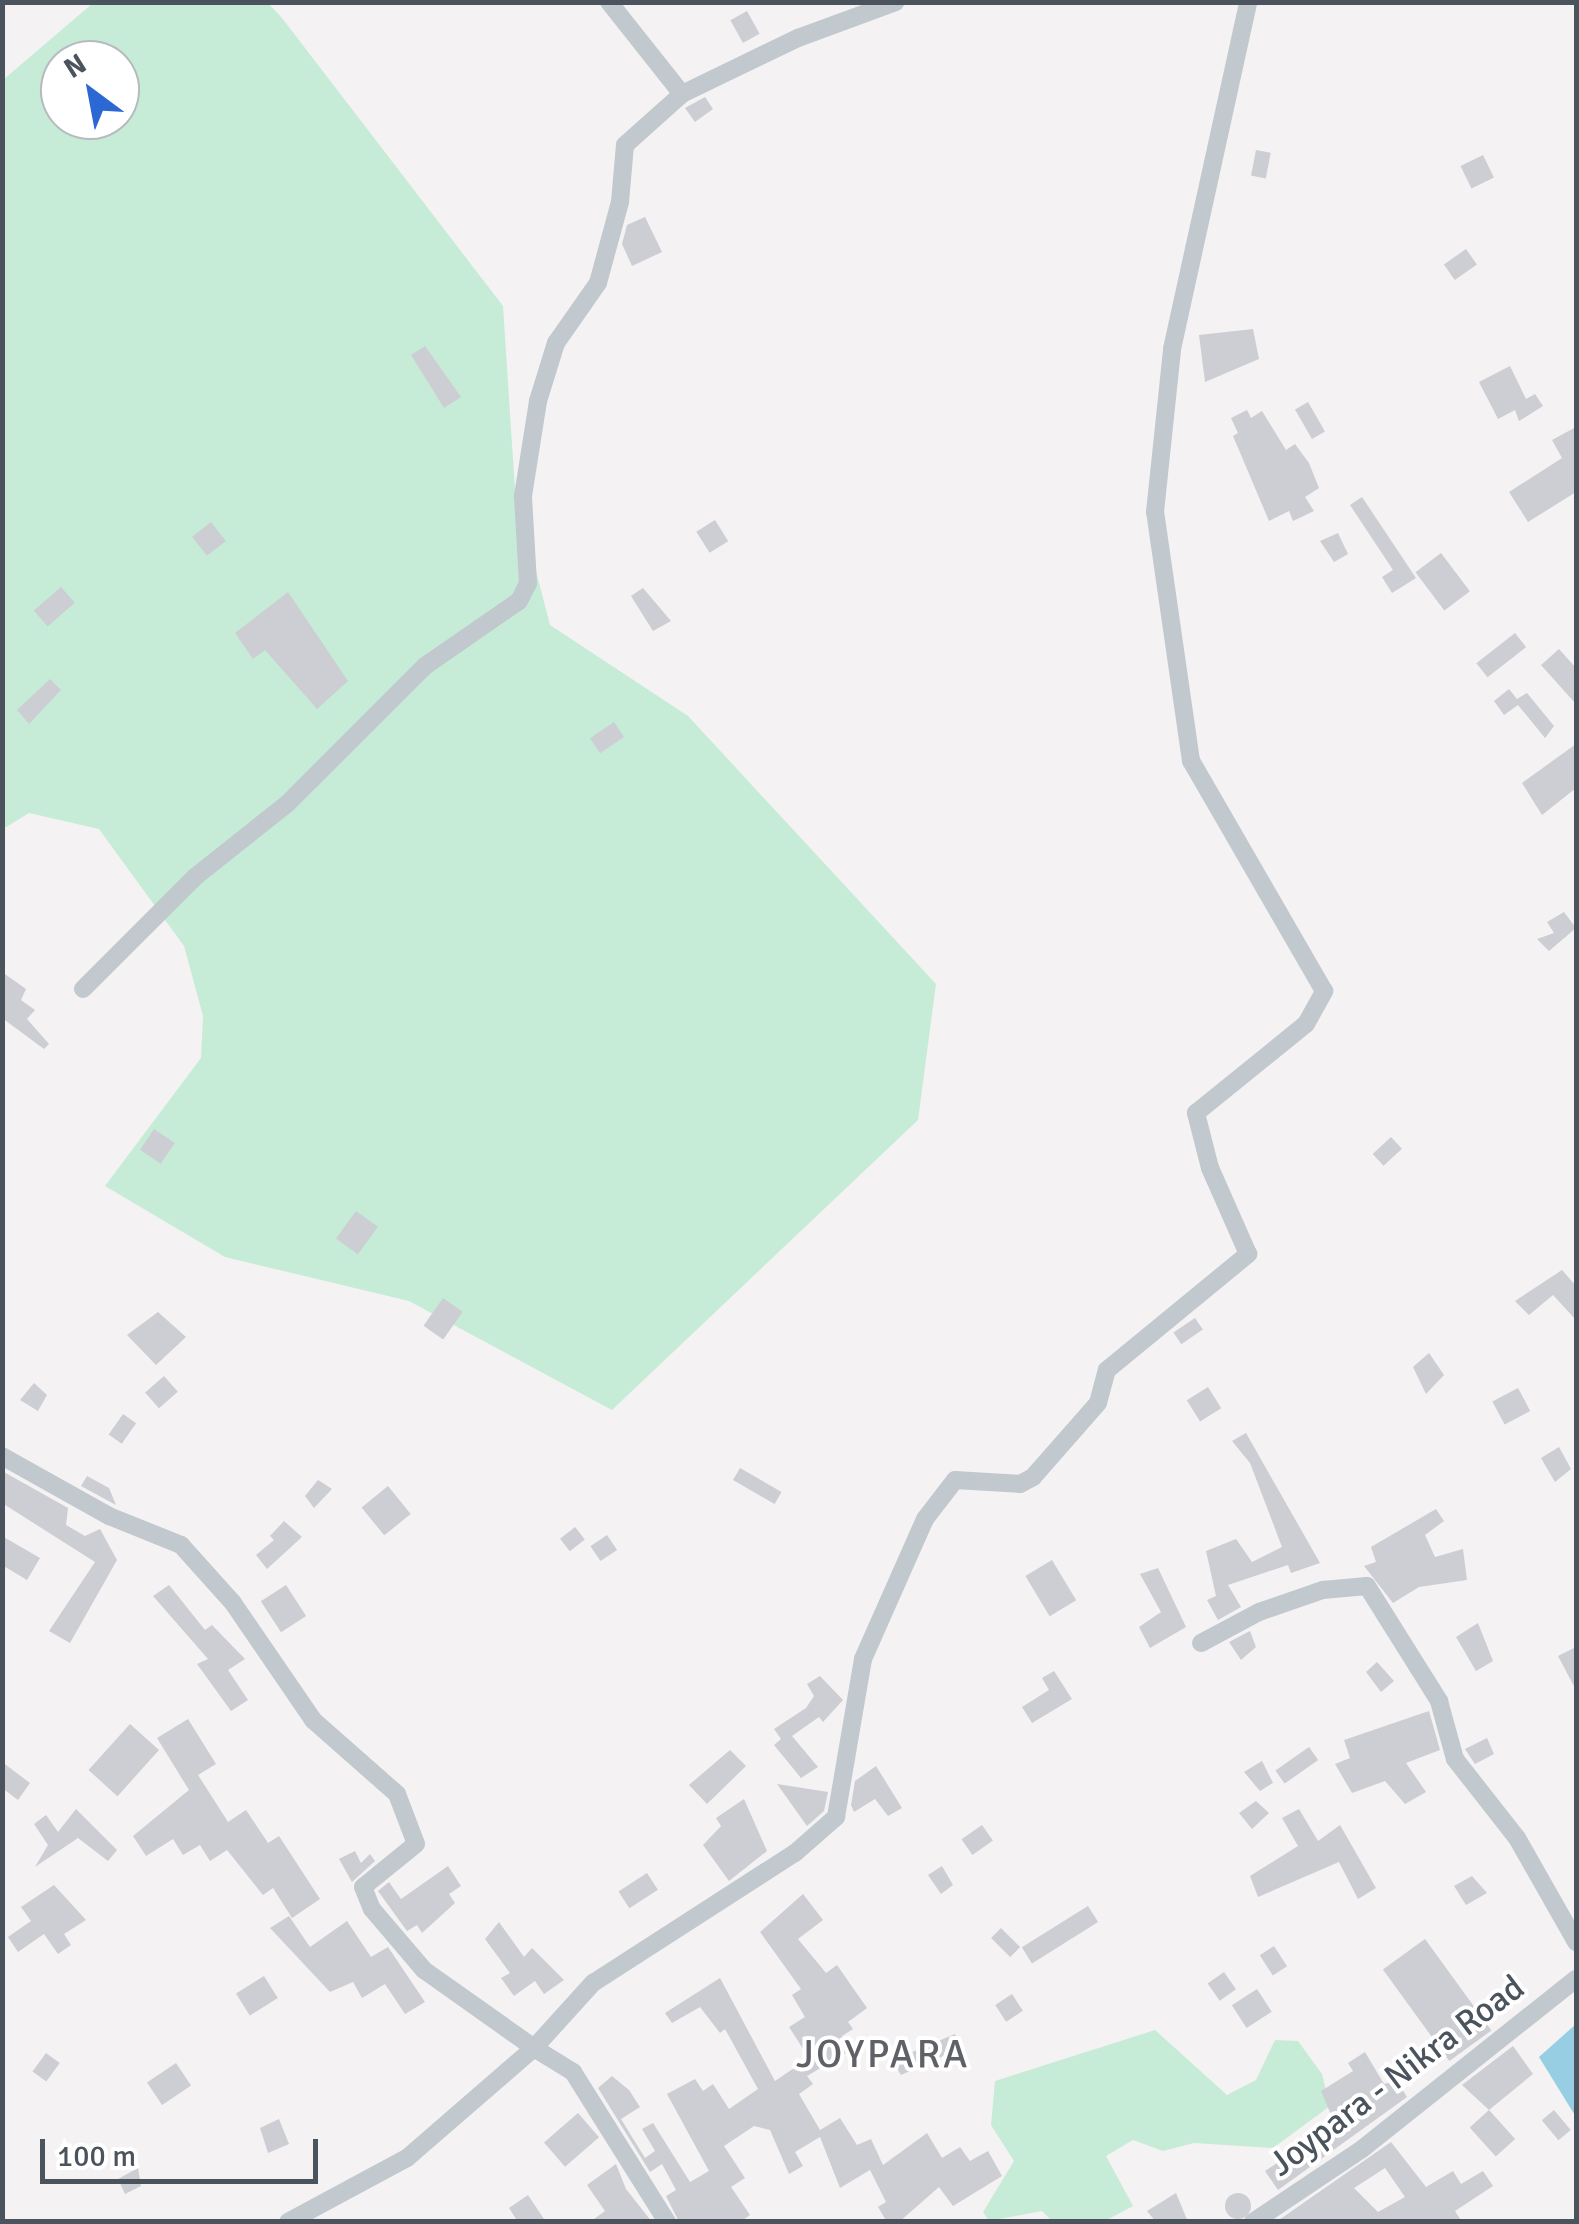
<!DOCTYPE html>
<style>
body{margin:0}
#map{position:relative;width:1579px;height:2224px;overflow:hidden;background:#f4f2f2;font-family:Signika,sans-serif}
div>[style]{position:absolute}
.green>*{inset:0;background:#c6ecd7}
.water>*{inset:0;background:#97cee4}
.building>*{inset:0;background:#ccced3;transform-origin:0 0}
.round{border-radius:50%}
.street>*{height:18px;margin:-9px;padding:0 9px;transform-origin:9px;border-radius:9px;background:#c1c8ce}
span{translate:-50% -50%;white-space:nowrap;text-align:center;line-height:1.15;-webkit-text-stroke:8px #fff;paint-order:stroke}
.street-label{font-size:35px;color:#4b535d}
.quarter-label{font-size:40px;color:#5f6166;letter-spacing:2.5px}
.frame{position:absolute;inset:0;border:5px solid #4b535d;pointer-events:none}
.north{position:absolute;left:40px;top:40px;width:100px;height:100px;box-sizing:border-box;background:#fff;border:2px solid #b7babe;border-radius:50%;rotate:328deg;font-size:28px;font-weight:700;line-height:40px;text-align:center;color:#4b535d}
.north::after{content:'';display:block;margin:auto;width:35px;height:45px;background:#2c68d3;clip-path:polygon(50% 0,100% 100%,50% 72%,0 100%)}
.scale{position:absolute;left:40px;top:2139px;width:278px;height:45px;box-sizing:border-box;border:5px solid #4b535d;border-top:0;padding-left:12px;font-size:30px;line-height:35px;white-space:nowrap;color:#4b535d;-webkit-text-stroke:8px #fff;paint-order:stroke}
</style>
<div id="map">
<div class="green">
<i style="clip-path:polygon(evenodd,93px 3px,268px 3px,282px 18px,503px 306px,515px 490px,550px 625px,688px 716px,936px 984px,918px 1120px,612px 1410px,409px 1301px,225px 1257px,105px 1186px,201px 1058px,203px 1016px,184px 946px,99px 829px,29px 813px,3px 829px,3px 80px,93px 3px,60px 60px,120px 60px,120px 120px,60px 120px,60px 60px)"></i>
<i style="clip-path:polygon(1155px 2030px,1227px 2095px,1256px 2080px,1275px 2040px,1298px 2041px,1322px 2074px,1330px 2106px,1273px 2148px,1194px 2143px,1163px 2151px,1133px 2140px,1106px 2156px,1133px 2206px,1105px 2221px,1052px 2221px,1042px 2211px,989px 2221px,983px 2212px,1014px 2161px,991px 2125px,995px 2081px)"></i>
</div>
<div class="water">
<i style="clip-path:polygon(1576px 2024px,1576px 2117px,1539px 2057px)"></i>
</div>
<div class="building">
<i style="left:747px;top:11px;width:26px;height:19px;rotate:61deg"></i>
<i style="clip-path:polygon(705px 97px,713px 109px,695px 122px,685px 108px)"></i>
<i style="left:1256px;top:150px;width:15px;height:26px;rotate:11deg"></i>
<i style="left:1483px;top:155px;width:25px;height:25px;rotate:64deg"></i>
<i style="clip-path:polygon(645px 217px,662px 252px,632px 266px,622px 244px,627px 225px)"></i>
<i style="left:1466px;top:249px;width:19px;height:27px;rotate:55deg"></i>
<i style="clip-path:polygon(1253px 329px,1259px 359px,1205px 382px,1199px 335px)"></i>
<i style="clip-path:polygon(425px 346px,461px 397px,444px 408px,411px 355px)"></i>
<i style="clip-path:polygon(1510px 366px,1526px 399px,1535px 394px,1543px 406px,1519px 421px,1515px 410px,1498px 419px,1479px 382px)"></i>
<i style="left:1308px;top:402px;width:34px;height:15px;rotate:60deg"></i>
<i style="clip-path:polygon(1247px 410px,1251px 418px,1262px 411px,1286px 450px,1295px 444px,1309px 463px,1319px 488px,1305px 497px,1314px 511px,1293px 521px,1289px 511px,1269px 521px,1233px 436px,1238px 433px,1231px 418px)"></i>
<i style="clip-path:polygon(1576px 427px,1576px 492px,1528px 522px,1509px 492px,1562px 458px,1552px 440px)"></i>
<i style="clip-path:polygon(1362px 497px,1416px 578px,1392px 593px,1382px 577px,1393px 570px,1350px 505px)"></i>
<i style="left:715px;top:520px;width:25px;height:22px;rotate:58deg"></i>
<i style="left:211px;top:522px;width:24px;height:24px;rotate:52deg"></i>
<i style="clip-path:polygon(1338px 533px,1348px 554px,1334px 562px,1320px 541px)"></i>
<i style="left:1441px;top:553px;width:48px;height:32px;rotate:53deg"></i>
<i style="left:61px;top:587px;width:21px;height:36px;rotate:49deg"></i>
<i style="clip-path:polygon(643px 588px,671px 621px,653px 631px,631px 596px)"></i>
<i style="clip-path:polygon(288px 592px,348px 681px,317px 709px,265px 650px,253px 659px,235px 633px)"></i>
<i style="left:1515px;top:633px;width:18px;height:49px;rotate:52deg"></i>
<i style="clip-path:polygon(1559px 649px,1576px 668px,1576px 704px,1541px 665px)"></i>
<i style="clip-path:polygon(50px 679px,61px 690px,29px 724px,17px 710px)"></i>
<i style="clip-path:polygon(1509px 689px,1517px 699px,1527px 693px,1554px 726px,1545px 738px,1518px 705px,1504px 715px,1494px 701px)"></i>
<i style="left:614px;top:722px;width:18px;height:29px;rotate:56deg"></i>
<i style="clip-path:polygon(1576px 744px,1576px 788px,1542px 815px,1522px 783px)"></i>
<i style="clip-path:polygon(1564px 912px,1576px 928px,1549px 951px,1537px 939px,1554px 933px,1547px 922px)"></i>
<i style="clip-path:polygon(2px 972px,26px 989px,21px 1000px,35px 1010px,27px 1019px,49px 1044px,44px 1049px,2px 1018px)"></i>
<i style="left:154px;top:1129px;width:25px;height:25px;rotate:34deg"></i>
<i style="left:1391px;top:1137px;width:16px;height:25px;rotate:47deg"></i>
<i style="left:356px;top:1211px;width:27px;height:34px;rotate:36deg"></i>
<i style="clip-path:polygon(1562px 1270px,1576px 1286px,1576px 1320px,1553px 1295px,1529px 1315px,1515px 1301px)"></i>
<i style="left:443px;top:1298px;width:24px;height:34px;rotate:35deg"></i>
<i style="clip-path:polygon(158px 1312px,186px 1337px,156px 1365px,127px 1335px)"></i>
<i style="left:1195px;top:1318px;width:14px;height:26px;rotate:56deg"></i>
<i style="clip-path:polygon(1429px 1353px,1444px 1375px,1426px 1394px,1413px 1367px)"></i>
<i style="left:164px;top:1376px;width:21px;height:25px;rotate:49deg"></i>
<i style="clip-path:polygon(34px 1383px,47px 1395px,38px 1411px,20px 1400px)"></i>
<i style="left:1208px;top:1387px;width:25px;height:25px;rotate:58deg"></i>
<i style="left:1518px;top:1388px;width:26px;height:29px;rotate:62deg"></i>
<i style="left:123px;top:1414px;width:16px;height:25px;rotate:35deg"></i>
<i style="clip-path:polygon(1246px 1433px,1320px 1563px,1291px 1573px,1288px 1565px,1228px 1585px,1241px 1607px,1218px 1620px,1207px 1600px,1216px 1596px,1206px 1551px,1236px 1539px,1252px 1562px,1282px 1547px,1250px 1463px,1232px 1441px)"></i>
<i style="clip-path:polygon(1559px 1447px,1571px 1469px,1555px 1482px,1541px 1458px)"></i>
<i style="left:740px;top:1468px;width:48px;height:14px;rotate:30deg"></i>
<i style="clip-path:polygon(2px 1471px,68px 1508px,66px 1525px,85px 1536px,100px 1529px,117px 1560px,70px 1643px,49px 1631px,95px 1562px,2px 1503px)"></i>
<i style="clip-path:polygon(87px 1476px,109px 1488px,116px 1505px,81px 1486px)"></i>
<i style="clip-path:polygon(318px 1480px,332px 1489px,314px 1508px,305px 1496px)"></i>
<i style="left:388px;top:1486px;width:36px;height:34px;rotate:51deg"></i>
<i style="clip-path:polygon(1436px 1509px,1444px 1521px,1425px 1535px,1435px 1557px,1463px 1549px,1467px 1580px,1419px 1587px,1393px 1603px,1364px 1566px,1376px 1562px,1371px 1547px)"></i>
<i style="clip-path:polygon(284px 1521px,302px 1537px,267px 1569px,256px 1555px,274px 1540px,270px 1536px)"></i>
<i style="left:575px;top:1527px;width:16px;height:19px;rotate:52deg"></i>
<i style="left:607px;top:1535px;width:18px;height:20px;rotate:56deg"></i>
<i style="clip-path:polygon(2px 1536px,40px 1558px,27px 1580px,2px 1565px)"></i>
<i style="left:1052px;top:1560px;width:47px;height:31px;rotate:59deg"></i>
<i style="clip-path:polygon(1158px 1568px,1186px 1627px,1150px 1648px,1139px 1627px,1161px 1612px,1140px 1574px)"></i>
<i style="clip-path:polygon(169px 1585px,205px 1630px,212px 1625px,245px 1659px,228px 1670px,248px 1700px,231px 1711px,197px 1664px,208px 1659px,153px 1596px)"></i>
<i style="left:286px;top:1585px;width:37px;height:30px;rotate:57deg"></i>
<i style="clip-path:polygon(1478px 1623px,1493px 1661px,1476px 1671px,1456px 1637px)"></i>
<i style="clip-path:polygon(1250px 1631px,1256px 1647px,1241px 1660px,1229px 1642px)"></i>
<i style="clip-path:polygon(1576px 1647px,1576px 1690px,1558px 1656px)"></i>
<i style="clip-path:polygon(1377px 1662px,1394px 1681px,1381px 1692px,1366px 1672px)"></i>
<i style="clip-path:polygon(1054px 1671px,1072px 1699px,1032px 1723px,1022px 1707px,1049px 1690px,1042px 1678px)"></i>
<i style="clip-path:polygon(820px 1676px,843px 1700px,823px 1722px,819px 1717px,792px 1736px,818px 1767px,801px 1778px,774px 1745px,781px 1739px,774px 1729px,806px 1708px,814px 1696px,807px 1684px)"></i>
<i style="clip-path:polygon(1429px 1711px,1440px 1750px,1406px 1763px,1426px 1792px,1405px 1804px,1385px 1781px,1352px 1793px,1335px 1764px,1350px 1758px,1344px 1740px)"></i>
<i style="clip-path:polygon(188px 1719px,216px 1764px,198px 1775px,228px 1822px,246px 1810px,268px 1843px,279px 1836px,320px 1899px,292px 1918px,273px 1888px,263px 1895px,227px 1850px,210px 1861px,200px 1845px,183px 1855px,173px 1839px,146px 1856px,133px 1836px,189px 1790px,157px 1738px)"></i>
<i style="left:130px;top:1724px;width:39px;height:62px;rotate:42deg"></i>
<i style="clip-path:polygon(1487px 1738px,1494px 1754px,1475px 1764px,1465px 1749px)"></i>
<i style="left:1309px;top:1747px;width:16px;height:41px;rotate:55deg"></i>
<i style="clip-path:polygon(730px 1750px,746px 1766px,707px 1804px,689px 1785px)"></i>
<i style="clip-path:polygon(1262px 1761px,1273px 1783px,1260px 1791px,1244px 1772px)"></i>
<i style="clip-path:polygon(2px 1762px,30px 1783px,18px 1800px,2px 1788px)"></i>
<i style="clip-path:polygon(876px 1766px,902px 1808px,888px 1816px,875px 1799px,854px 1812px,851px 1805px,855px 1781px)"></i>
<i style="clip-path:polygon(777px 1784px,828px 1792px,824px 1811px,807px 1826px)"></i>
<i style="clip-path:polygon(744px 1799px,767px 1851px,729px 1881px,703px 1845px,721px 1826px,716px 1818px)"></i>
<i style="clip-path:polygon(1256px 1801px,1269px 1813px,1252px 1829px,1239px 1813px)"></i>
<i style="clip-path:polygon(76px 1809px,117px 1850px,108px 1861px,78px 1838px,35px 1867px,48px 1845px,34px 1824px,46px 1815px,58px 1832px)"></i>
<i style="clip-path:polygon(1299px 1809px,1318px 1841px,1340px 1825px,1376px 1888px,1358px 1899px,1339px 1862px,1258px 1897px,1250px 1876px,1298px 1846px,1282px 1818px)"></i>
<i style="left:982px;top:1825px;width:19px;height:25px;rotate:55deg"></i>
<i style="clip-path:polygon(355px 1851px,361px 1863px,370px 1854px,375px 1861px,352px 1882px,339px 1859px)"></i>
<i style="clip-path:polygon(448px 1866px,461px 1886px,449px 1894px,455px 1903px,422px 1933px,417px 1925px,407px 1931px,378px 1891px,389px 1882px,401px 1899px)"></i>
<i style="clip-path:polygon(942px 1866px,953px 1885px,941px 1894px,928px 1875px)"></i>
<i style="left:647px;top:1873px;width:20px;height:34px;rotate:57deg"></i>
<i style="clip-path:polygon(1472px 1876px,1487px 1893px,1466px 1905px,1454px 1886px)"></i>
<i style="clip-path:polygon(54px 1885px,86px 1920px,64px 1934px,71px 1945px,58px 1954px,44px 1934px,18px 1952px,8px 1937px,31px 1921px,21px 1907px)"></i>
<i style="clip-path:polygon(803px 1894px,823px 1920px,798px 1939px,826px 1973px,837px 1965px,867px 2008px,848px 2022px,853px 2029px,842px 2036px,851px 2050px,807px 2076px,813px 2084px,799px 2094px,820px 2130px,840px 2118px,857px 2145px,871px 2139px,883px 2165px,927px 2133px,942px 2158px,960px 2147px,970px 2161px,988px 2151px,1002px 2176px,953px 2206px,939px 2187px,899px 2222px,887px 2222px,878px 2207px,886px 2202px,870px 2170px,840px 2188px,820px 2137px,795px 2152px,803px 2166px,789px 2174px,770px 2130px,754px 2126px,724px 2146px,745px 2178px,731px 2187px,750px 2215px,740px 2222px,679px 2222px,666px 2196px,676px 2190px,662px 2164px,650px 2172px,598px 2088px,612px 2076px,629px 2090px,640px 2107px,621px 2119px,645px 2158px,655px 2151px,642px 2129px,653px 2123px,690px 2182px,709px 2171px,667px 2094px,695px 2079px,703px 2091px,713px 2084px,729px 2109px,758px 2089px,725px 2029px,720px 2033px,700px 2007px,672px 2023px,665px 2013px,720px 1978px,775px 2081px,809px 2058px,789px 2027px,805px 2017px,792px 1995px,801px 1989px,760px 1932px)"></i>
<i style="left:1088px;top:1906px;width:19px;height:78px;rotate:58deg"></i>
<i style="clip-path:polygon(289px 1916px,310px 1947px,347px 1921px,371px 1957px,388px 1947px,425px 2002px,405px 2014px,385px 1984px,362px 1998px,353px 1982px,330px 1992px,270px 1928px)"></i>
<i style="clip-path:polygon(499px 1922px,524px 1957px,532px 1948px,564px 1980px,544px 1994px,535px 1981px,514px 1996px,501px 1978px,510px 1973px,485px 1939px)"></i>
<i style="left:1001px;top:1928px;width:27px;height:14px;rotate:45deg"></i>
<i style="left:1425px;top:1939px;width:113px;height:52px;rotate:54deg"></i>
<i style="left:1274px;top:1946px;width:24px;height:17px;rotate:57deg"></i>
<i style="left:1224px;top:1972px;width:21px;height:20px;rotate:55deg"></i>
<i style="left:264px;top:1976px;width:26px;height:33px;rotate:58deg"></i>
<i style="left:1257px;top:1989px;width:27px;height:30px;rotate:57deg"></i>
<i style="left:1012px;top:1994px;width:20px;height:20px;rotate:57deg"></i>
<i style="clip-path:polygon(955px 2034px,961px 2048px,901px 2075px,887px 2053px,904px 2042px,910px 2053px)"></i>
<i style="clip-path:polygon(1513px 2046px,1533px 2074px,1489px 2110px,1462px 2085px)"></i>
<i style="clip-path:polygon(1365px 2052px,1384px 2084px,1397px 2081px,1407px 2097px,1278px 2190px,1265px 2171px,1335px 2124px,1321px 2091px,1353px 2071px,1348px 2063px)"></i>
<i style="left:46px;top:2053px;width:17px;height:23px;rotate:36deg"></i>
<i style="left:176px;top:2063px;width:27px;height:35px;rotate:56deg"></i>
<i style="left:1489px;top:2110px;width:39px;height:26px;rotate:48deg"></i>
<i style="left:1554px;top:2110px;width:26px;height:16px;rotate:50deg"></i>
<i style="left:578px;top:2113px;width:32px;height:45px;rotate:49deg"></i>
<i style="clip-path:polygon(279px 2119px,289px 2144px,268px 2153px,260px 2128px)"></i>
<i style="clip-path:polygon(evenodd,1391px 2142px,1426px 2187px,1453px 2171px,1461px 2184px,1483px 2171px,1493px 2186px,1455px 2211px,1462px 2222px,1276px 2222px,1391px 2142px,1385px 2168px,1405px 2197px,1378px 2212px,1354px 2188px,1385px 2168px)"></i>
<i style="clip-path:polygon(616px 2164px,626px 2189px,652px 2222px,590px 2222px,605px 2211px,587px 2185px)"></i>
<i style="clip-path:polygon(138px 2168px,141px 2186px,125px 2194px,118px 2179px)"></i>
<i class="round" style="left:1225px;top:2193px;width:26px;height:26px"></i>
<i style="clip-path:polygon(1176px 2193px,1188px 2222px,1156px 2222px,1147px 2211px)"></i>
<i style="clip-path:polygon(528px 2195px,546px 2222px,518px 2222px,509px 2208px)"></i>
</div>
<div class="street">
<i style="left:609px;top:2px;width:117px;rotate:51.6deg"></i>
<i style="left:83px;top:989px;width:158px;rotate:-45deg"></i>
<i style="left:195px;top:877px;width:119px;rotate:-38.5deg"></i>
<i style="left:288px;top:803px;width:194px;rotate:-45deg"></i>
<i style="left:425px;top:666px;width:114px;rotate:-34.7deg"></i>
<i style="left:519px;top:601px;width:20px;rotate:-63deg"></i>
<i style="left:528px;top:583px;width:87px;rotate:-93.3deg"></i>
<i style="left:523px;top:496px;width:96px;rotate:-81deg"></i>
<i style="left:538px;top:401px;width:61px;rotate:-72.8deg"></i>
<i style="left:556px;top:343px;width:73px;rotate:-55deg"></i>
<i style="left:598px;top:283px;width:84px;rotate:-74.8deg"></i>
<i style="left:620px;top:202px;width:57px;rotate:-85deg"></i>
<i style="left:625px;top:145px;width:76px;rotate:-41.8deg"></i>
<i style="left:682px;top:94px;width:129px;rotate:-25.8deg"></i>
<i style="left:798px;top:38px;width:104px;rotate:-20.2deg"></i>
<i style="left:2px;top:1456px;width:123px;rotate:29.3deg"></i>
<i style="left:109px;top:1516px;width:78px;rotate:21.9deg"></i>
<i style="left:181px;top:1545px;width:78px;rotate:48.1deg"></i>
<i style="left:233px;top:1603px;width:142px;rotate:55.6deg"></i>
<i style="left:313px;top:1720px;width:112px;rotate:41.4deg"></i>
<i style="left:397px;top:1794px;width:53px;rotate:69.2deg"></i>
<i style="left:416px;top:1844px;width:68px;rotate:140.9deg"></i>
<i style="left:363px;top:1887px;width:24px;rotate:68deg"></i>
<i style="left:372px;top:1909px;width:80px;rotate:49.6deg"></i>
<i style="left:424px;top:1970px;width:135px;rotate:35.3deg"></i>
<i style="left:534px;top:2048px;width:88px;rotate:-47.8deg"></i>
<i style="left:593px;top:1983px;width:240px;rotate:-32.8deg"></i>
<i style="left:795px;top:1853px;width:55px;rotate:-41.3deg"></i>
<i style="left:836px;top:1817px;width:160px;rotate:-80.3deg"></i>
<i style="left:863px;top:1659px;width:153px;rotate:-66.1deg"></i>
<i style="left:925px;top:1519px;width:49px;rotate:-52.4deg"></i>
<i style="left:955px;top:1480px;width:65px;rotate:3.5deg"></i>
<i style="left:1020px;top:1484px;width:15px;rotate:-28deg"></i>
<i style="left:1033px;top:1477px;width:98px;rotate:-48.7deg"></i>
<i style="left:1098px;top:1403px;width:34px;rotate:-75deg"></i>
<i style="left:1107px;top:1370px;width:183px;rotate:-39.4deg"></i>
<i style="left:1248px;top:1254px;width:94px;rotate:-113.8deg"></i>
<i style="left:1210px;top:1168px;width:57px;rotate:-104.3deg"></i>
<i style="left:1196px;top:1113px;width:141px;rotate:-39deg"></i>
<i style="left:1306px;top:1024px;width:38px;rotate:-61deg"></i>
<i style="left:1324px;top:991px;width:266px;rotate:-120deg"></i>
<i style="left:1191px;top:761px;width:252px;rotate:-98.2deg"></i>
<i style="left:1155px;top:512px;width:164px;rotate:-84deg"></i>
<i style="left:1172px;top:349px;width:355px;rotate:-77.6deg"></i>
<i style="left:1201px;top:1643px;width:66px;rotate:-28.1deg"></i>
<i style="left:1259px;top:1612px;width:68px;rotate:-19deg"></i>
<i style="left:1323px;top:1590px;width:44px;rotate:-5.2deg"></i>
<i style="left:1367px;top:1586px;width:136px;rotate:57.9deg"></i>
<i style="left:1439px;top:1701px;width:60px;rotate:74.6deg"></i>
<i style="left:1455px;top:1759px;width:100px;rotate:51.9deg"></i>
<i style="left:1517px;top:1838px;width:120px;rotate:60.4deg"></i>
<i style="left:288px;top:2222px;width:135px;rotate:-28.3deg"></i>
<i style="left:407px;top:2158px;width:168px;rotate:-40.9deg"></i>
<i style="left:534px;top:2048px;width:46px;rotate:31.6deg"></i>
<i style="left:573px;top:2072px;width:177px;rotate:57.9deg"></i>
<i style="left:1253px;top:2222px;width:131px;rotate:-33.8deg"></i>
<i style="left:1362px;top:2149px;width:273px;rotate:-38.5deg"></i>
</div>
<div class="street-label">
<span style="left:1397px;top:2076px;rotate:-37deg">Joypara - Nikra Road</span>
</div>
<div class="quarter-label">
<span style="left:883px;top:2054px">JOYPARA</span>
</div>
<div class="frame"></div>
<div class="north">N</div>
<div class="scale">100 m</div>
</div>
